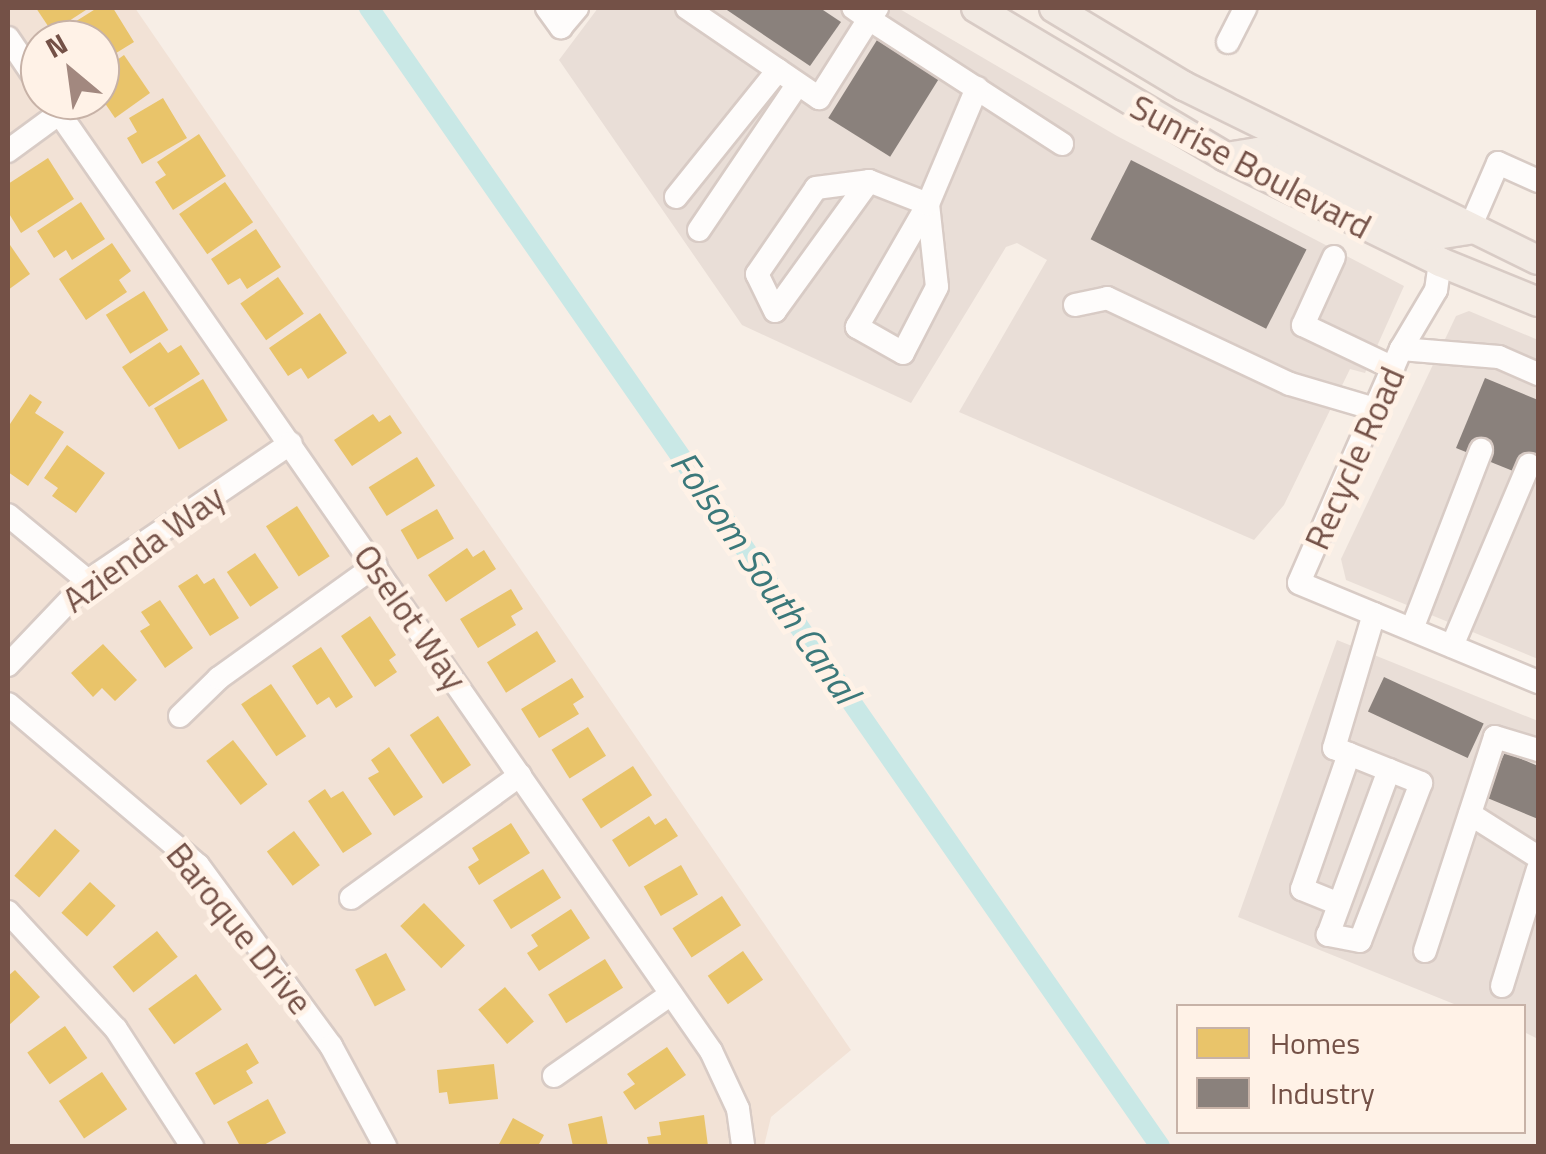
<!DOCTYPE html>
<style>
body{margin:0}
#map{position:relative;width:1546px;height:1154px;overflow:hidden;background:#f7eee6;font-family:"Titillium Web",sans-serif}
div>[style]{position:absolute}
.residential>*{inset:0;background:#f2e2d6}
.industrial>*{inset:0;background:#e9ded7}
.homes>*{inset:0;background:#e9c46a;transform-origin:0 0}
.industry>*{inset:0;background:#8a817c;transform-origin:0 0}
.canal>*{height:20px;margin:-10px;padding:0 10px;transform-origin:10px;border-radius:10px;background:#c9e8e6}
.roads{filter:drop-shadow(2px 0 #d8cbc5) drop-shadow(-2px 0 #d8cbc5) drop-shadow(0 2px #d8cbc5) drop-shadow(0 -2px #d8cbc5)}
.minor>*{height:22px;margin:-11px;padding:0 11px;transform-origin:11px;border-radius:11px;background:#fefcfb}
.major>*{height:28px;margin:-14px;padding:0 14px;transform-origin:14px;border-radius:14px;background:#f2eae3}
span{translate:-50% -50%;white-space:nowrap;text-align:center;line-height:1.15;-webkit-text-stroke:10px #fff2e7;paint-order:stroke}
.street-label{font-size:35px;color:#745147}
.water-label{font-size:38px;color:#3b787a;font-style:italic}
.frame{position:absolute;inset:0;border:10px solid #745147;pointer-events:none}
.legend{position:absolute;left:1176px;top:1004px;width:350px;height:130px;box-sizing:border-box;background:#fff2e7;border:2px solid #c7b2a7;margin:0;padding:12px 18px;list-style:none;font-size:30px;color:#745147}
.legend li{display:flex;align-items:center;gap:20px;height:50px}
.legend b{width:50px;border:2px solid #c7b2a7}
.north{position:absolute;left:20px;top:20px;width:100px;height:100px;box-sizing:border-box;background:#fff2e7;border:2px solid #c7b2a7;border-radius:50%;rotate:331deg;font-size:28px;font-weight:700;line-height:40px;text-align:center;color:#745147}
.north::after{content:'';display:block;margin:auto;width:35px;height:45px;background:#a2887f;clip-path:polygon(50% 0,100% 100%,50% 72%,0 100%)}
</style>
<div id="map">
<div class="residential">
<i style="clip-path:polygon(evenodd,8px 8px,135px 8px,851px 1050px,771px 1117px,764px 1146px,8px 1146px,8px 8px,40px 40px,100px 40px,100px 100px,40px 100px,40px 40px)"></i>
</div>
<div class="industrial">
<i style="clip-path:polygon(598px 8px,898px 8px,1117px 136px,1404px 286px,1365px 373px,1350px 369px,1284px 505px,1254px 540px,959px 412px,1047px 260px,1017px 243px,1006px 247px,911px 403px,742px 325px,559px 60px)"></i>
<i style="clip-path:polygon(1469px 311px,1538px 340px,1538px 659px,1346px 580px,1341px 559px,1456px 316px)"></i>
<i style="clip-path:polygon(1337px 640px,1538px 721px,1538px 1039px,1524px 1032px,1524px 1006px,1459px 1006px,1238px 917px)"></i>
</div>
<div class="homes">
<i style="clip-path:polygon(36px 8px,89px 8px,52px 32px)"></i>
<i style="clip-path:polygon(97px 8px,113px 8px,134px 42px,100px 63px,100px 40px,54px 35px)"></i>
<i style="clip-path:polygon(124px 55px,150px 93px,115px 118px,100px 96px,100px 72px)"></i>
<i style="clip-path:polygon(163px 98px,187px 138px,142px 164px,127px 138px,137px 132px,129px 118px)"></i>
<i style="clip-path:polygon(199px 134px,226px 176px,173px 210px,155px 182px,166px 175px,157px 162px)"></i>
<i style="clip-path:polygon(48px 158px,74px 199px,21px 233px,8px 212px,8px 184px)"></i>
<i style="left:225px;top:182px;width:49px;height:56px;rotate:55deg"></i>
<i style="clip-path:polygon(81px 202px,105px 239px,72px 260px,66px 250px,54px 258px,37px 231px)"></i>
<i style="clip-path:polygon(256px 229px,281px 267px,247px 289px,240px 278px,228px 285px,211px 259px)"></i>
<i style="clip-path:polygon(8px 242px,30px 274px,8px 290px)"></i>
<i style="clip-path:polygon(112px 243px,131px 271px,119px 280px,127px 292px,86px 320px,59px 279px)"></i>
<i style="left:278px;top:277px;width:45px;height:46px;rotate:55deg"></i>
<i style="left:144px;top:291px;width:46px;height:45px;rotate:58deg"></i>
<i style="clip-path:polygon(320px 313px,347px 353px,308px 379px,301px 368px,288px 376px,269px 348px)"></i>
<i style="clip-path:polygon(160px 342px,168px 353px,181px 345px,200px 374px,149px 407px,122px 367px)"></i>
<i style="left:203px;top:379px;width:48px;height:57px;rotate:59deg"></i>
<i style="clip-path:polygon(30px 394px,42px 402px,35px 413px,64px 432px,28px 486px,8px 472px,8px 427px)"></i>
<i style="clip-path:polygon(373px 414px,379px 422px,390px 415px,402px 433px,352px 466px,334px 440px)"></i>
<i style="clip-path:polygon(67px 445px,105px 473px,76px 513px,52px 496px,58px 488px,44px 478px)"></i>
<i style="left:417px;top:457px;width:34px;height:57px;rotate:58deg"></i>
<i style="left:297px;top:506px;width:60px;height:37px;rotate:57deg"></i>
<i style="left:437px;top:509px;width:34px;height:42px;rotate:60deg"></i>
<i style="clip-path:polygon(467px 548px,473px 557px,484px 550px,496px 569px,446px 602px,428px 575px)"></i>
<i style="left:255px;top:553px;width:42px;height:34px;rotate:56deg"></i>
<i style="clip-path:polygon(197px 574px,204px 584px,214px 578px,239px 618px,210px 636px,178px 586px)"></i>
<i style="clip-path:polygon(511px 589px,523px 609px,511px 616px,516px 625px,478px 648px,460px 619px)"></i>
<i style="clip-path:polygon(160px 600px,193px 648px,165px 668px,140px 631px,150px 625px,141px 612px)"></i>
<i style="clip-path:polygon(370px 616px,396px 655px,389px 660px,397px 672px,375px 687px,341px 636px)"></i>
<i style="left:537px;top:631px;width:36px;height:59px;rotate:58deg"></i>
<i style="clip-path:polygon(103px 644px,137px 680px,115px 701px,102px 688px,93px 697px,71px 673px)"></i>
<i style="clip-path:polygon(321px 647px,353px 697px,336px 708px,329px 697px,317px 705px,292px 666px)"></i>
<i style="clip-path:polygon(572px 678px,584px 697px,573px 704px,579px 714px,539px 738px,521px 709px)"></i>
<i style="left:271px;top:684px;width:63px;height:36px;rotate:56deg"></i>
<i style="left:438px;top:716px;width:59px;height:34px;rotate:56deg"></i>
<i style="left:588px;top:727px;width:34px;height:43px;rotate:58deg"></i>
<i style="left:233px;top:740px;width:56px;height:34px;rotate:52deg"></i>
<i style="clip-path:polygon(389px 747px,423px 797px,394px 816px,368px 778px,379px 772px,371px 760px)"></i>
<i style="left:633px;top:766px;width:35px;height:61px;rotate:57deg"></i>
<i style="clip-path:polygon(325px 789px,331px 798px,343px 791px,372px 834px,343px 853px,308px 801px)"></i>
<i style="clip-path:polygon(649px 816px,655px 825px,666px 818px,678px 836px,629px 867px,612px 840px)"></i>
<i style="clip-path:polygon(511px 823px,530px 853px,479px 885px,468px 867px,479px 860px,472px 848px)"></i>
<i style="left:55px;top:829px;width:33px;height:62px;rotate:41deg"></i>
<i style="left:294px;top:831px;width:43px;height:34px;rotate:53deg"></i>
<i style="left:681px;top:865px;width:34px;height:43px;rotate:60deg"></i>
<i style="left:543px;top:869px;width:34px;height:59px;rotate:58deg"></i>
<i style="left:90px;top:882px;width:35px;height:42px;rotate:43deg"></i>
<i style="left:722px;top:896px;width:35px;height:59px;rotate:57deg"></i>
<i style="left:424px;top:903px;width:59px;height:33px;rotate:46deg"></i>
<i style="clip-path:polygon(571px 909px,590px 938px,539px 971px,527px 953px,538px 946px,531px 935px)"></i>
<i style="left:157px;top:931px;width:33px;height:57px;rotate:51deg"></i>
<i style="left:743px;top:951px;width:35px;height:43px;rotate:55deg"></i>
<i style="left:386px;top:953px;width:42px;height:35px;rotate:62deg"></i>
<i style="left:605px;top:959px;width:34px;height:67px;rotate:58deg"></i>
<i style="clip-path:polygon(15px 970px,40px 997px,8px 1026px,8px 976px)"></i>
<i style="left:196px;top:974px;width:44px;height:59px;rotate:54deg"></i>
<i style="left:505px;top:987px;width:45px;height:35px;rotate:50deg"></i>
<i style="left:65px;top:1026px;width:39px;height:46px;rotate:55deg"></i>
<i style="clip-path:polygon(247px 1043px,259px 1063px,246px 1071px,253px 1083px,214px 1105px,195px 1073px)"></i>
<i style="clip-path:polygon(667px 1047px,686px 1075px,635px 1110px,623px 1092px,635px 1084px,627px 1074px)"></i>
<i style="clip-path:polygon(494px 1064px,498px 1099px,449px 1104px,447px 1092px,439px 1093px,437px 1070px)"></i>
<i style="left:102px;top:1072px;width:45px;height:52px;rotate:56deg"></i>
<i style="clip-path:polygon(268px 1099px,286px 1133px,262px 1146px,240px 1146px,227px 1122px)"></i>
<i style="clip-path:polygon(704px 1115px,708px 1146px,649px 1146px,647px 1137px,661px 1135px,659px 1122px)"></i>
<i style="clip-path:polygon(602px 1116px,608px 1146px,573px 1146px,568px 1124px)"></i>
<i style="clip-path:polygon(513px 1118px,544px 1135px,538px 1146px,498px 1146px)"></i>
</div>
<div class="industry">
<i style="clip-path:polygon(724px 8px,820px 8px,841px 22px,810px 66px)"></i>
<i style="left:877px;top:40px;width:73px;height:92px;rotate:32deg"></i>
<i style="left:1131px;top:160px;width:197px;height:89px;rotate:27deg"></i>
<i style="clip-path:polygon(1485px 378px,1538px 400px,1538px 481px,1456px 448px)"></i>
<i style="left:1384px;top:677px;width:110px;height:38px;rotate:25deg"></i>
<i style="clip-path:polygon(1505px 752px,1538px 766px,1538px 819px,1485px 797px)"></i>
</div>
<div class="canal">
<i style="left:369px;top:8px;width:1386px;rotate:55.2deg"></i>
</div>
<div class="roads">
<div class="minor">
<i style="left:547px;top:8px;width:24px;rotate:54deg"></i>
<i style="left:561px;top:27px;width:25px;rotate:-50deg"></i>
<i style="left:687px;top:8px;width:160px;rotate:34.3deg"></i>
<i style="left:819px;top:98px;width:93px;rotate:-57.7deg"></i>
<i style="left:869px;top:19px;width:19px;rotate:-145deg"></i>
<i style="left:877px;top:8px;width:14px;rotate:126deg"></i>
<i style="left:869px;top:19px;width:230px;rotate:32.9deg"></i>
<i style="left:8px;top:38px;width:57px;rotate:55.8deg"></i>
<i style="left:1228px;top:42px;width:38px;rotate:-63deg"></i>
<i style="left:50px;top:100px;width:1158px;rotate:55.2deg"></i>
<i style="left:711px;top:1051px;width:64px;rotate:65deg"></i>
<i style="left:738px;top:1109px;width:37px;rotate:82deg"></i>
<i style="left:8px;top:151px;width:64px;rotate:-36.2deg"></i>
<i style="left:869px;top:181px;width:160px;rotate:125.9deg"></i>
<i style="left:775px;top:311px;width:41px;rotate:-115.9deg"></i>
<i style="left:757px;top:274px;width:104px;rotate:-55.5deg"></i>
<i style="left:816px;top:188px;width:53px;rotate:-7.5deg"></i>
<i style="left:869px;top:181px;width:63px;rotate:21.3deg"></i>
<i style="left:928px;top:204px;width:83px;rotate:83.8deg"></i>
<i style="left:937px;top:287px;width:74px;rotate:117.3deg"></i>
<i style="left:903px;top:353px;width:53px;rotate:-150.5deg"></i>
<i style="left:857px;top:327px;width:142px;rotate:-60deg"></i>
<i style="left:928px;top:204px;width:126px;rotate:-67.1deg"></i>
<i style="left:676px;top:197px;width:163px;rotate:-51.2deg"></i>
<i style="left:699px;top:230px;width:176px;rotate:-55.9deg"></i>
<i style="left:1469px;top:230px;width:73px;rotate:-66.6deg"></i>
<i style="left:1498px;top:163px;width:44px;rotate:24.2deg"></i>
<i style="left:1334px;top:257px;width:75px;rotate:114.5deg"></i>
<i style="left:1303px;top:325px;width:100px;rotate:25.5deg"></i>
<i style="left:1440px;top:262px;width:28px;rotate:98deg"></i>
<i style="left:1436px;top:290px;width:69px;rotate:120.7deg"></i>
<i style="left:1401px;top:349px;width:255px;rotate:113.6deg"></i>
<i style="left:1299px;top:583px;width:259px;rotate:22.5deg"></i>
<i style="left:1075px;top:305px;width:33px;rotate:-12deg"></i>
<i style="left:1107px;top:298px;width:202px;rotate:25.2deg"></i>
<i style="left:1290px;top:384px;width:89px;rotate:16.4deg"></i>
<i style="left:1401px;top:349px;width:98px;rotate:4.7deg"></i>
<i style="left:1499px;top:357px;width:43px;rotate:23.6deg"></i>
<i style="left:8px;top:515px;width:104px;rotate:39.5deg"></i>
<i style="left:1374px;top:614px;width:140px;rotate:106.6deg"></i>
<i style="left:1334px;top:748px;width:94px;rotate:21.9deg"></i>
<i style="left:1421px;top:783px;width:169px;rotate:111.1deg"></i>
<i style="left:1360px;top:941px;width:33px;rotate:-169deg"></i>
<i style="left:1328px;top:935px;width:176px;rotate:-69.7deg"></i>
<i style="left:1412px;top:629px;width:192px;rotate:-68.9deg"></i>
<i style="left:1452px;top:646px;width:197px;rotate:-67deg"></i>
<i style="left:8px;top:665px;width:116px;rotate:-46.4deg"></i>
<i style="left:88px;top:581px;width:245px;rotate:-34.2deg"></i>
<i style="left:8px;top:704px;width:249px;rotate:40.3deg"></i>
<i style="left:198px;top:865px;width:225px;rotate:53.7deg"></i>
<i style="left:331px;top:1046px;width:114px;rotate:61.6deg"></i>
<i style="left:180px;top:716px;width:54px;rotate:-44.3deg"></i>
<i style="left:219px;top:678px;width:193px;rotate:-35.7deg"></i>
<i style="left:1470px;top:814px;width:80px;rotate:32.3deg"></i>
<i style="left:351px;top:898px;width:209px;rotate:-36deg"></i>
<i style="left:1339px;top:904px;width:40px;rotate:-158deg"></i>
<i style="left:1302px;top:889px;width:143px;rotate:-70.8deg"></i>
<i style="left:8px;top:912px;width:159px;rotate:47.3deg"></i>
<i style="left:116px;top:1029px;width:140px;rotate:57deg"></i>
<i style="left:1425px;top:951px;width:225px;rotate:-71.9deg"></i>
<i style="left:1495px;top:737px;width:45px;rotate:16.8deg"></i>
<i style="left:1502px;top:986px;width:122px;rotate:-72.9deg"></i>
<i style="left:554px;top:1076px;width:143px;rotate:-35deg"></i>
</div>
<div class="major">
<i style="left:976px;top:8px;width:291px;rotate:30.8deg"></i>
<i style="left:1226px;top:157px;width:238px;rotate:26.1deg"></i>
<i style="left:1440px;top:262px;width:106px;rotate:22.2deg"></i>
<i style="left:1054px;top:8px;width:152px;rotate:31deg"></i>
<i style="left:1184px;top:86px;width:394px;rotate:26.2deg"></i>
<i style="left:1226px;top:157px;width:32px;rotate:-9deg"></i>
<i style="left:1258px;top:152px;width:191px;rotate:26deg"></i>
<i style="left:1430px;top:236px;width:39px;rotate:-9deg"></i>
</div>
</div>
<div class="street-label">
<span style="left:1251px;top:166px;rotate:28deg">Sunrise Boulevard</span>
<span style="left:1354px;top:458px;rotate:-66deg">Recycle Road</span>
<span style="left:143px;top:548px;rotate:-36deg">Azienda Way</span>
<span style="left:411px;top:617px;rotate:55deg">Oselot Way</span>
<span style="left:240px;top:928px;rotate:51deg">Baroque Drive</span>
</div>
<div class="water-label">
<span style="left:765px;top:577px;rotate:55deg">Folsom South Canal</span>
</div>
<div class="frame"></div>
<ul class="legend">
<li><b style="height:28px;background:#e9c46a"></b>Homes</li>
<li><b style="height:28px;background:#8a817c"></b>Industry</li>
</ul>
<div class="north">N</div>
</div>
